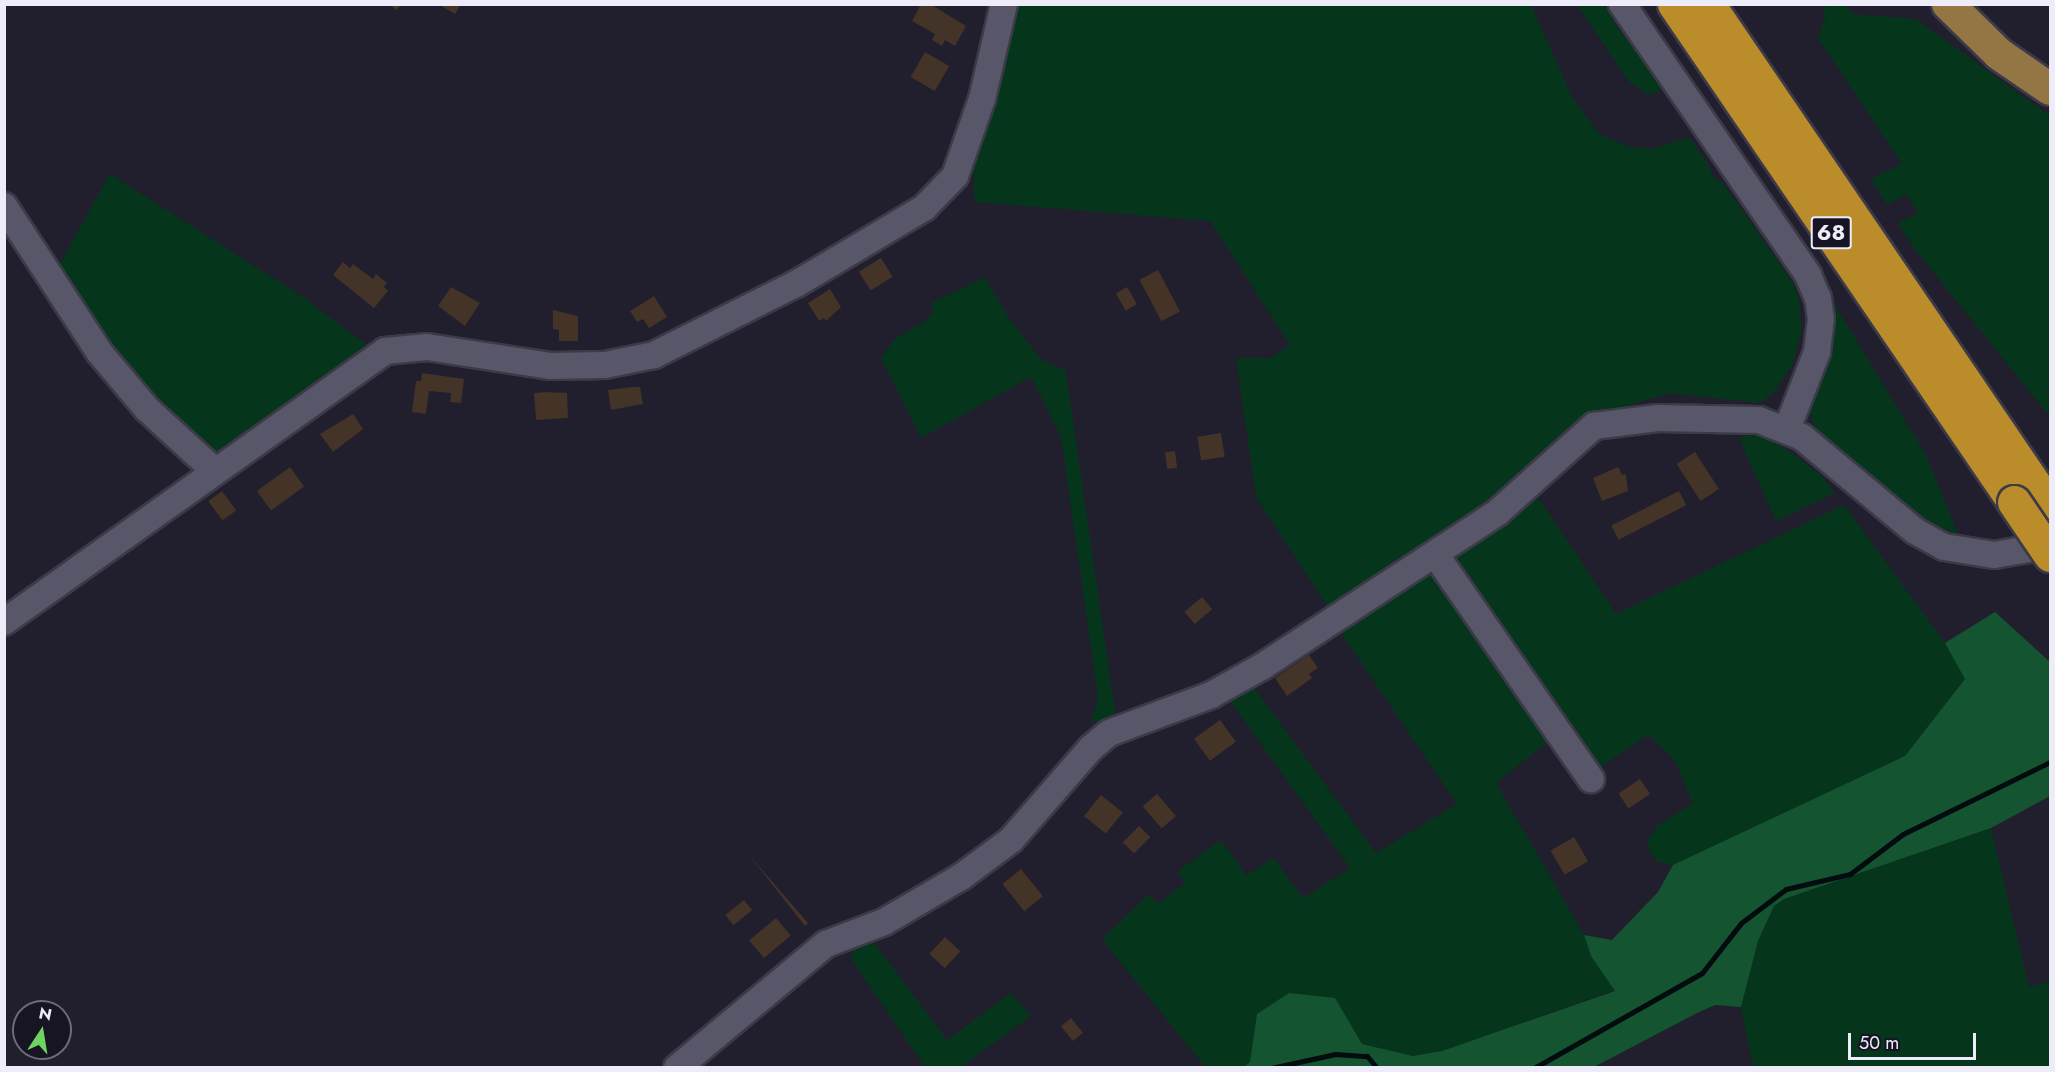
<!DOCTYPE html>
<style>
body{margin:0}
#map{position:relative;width:2055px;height:1072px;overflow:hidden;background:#211e2e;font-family:Jost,sans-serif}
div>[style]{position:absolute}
.green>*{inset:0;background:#05361b}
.forest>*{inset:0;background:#155430}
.stream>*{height:5px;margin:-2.5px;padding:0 2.5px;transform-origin:2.5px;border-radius:2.5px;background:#020b0d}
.building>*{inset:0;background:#443327;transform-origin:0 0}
.roads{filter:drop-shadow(2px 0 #3c3a48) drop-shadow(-2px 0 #3c3a48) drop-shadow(0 2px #3c3a48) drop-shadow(0 -2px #3c3a48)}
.minor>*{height:26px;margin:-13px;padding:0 13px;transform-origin:13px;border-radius:13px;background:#585669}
.major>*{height:32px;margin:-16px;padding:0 16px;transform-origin:16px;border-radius:16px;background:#937643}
.highway>*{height:33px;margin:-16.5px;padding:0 16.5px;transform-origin:16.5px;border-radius:16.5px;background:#ba8c2a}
.bridges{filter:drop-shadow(2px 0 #3c3a48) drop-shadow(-2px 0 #3c3a48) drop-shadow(0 2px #3c3a48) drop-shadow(0 -2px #3c3a48)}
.highway-bridge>*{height:33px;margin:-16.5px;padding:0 16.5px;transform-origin:16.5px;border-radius:16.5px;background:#ba8c2a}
span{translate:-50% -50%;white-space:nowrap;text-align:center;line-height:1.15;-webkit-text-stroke:5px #171524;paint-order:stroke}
.shield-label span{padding:2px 4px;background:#171524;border:2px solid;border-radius:4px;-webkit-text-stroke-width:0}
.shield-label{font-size:22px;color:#eeecf8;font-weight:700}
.frame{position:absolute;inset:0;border:6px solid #eeecf8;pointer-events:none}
.north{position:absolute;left:12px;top:1000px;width:60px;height:60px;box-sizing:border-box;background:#171524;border:2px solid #6d6b79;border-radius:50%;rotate:12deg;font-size:16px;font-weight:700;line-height:24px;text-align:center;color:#eeecf8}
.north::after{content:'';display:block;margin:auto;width:21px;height:27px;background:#6fd360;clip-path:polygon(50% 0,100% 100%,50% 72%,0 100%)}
.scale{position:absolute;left:1848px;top:1033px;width:128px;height:27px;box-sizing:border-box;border:3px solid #eeecf8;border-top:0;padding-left:8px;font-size:18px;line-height:21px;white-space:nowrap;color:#eeecf8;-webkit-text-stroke:4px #171524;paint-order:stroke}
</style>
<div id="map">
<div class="green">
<i style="clip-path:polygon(1015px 5px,1531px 5px,1571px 95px,1599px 134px,1630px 147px,1653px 149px,1689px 137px,1710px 167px,1712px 176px,1723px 183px,1792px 281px,1799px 298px,1802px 330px,1793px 363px,1775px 391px,1760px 403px,1670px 393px,1612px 410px,1581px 425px,1511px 488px,1453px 529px,1328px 607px,1256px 497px,1236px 358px,1271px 358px,1290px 345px,1210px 221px,975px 202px,973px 167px)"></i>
<i style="clip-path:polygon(1577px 5px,1605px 5px,1617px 27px,1665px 88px,1649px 95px,1629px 82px)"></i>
<i style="clip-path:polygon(1824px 5px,1845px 5px,1853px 14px,1916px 19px,2050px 116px,2050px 417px,1914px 248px,1898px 223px,1918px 213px,1906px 194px,1887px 205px,1871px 179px,1902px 164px,1818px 38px,1825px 19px)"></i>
<i style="clip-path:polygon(110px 174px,300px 295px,366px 344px,367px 354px,218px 455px,205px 451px,156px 409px,52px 278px)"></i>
<i style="clip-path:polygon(985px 277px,1008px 317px,1042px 360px,1066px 371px,1116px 719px,1091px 722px,1098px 698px,1061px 437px,1033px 380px,1029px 378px,921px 438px,881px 358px,895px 339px,926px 321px,933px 312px,931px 303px)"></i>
<i style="clip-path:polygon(1835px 305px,1926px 455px,1958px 535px,1926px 521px,1868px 477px,1815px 428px,1807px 405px,1828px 363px)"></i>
<i style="clip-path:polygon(1752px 434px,1771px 440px,1793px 454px,1820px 474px,1835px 493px,1776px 521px,1739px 438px)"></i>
<i style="clip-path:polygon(1532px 495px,1541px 501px,1616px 614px,1844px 505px,1959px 662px,1965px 679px,1905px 756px,1674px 866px,1656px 861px,1649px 850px,1648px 839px,1658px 825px,1693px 803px,1674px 759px,1651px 737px,1645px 737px,1600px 767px,1593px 766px,1453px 562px,1453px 553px)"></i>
<i style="clip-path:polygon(1431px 570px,1550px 740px,1496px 783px,1584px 935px,1591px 956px,1615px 990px,1442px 1051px,1413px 1056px,1362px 1044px,1335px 998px,1257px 1014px,1250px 1063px,1244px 1067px,1205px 1067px,1102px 939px,1149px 894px,1158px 904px,1185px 883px,1178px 871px,1221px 840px,1246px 875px,1274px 858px,1303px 898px,1350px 868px,1226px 695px,1249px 681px,1376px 853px,1457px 804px,1337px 627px)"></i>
<i style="clip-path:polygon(1991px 828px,2029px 987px,2050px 981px,2050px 1067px,1753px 1067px,1741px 1007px,1758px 941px,1774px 906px,1784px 899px)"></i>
<i style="clip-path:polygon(870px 937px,947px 1040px,1011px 993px,1031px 1016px,961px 1067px,925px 1067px,852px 960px,852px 944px)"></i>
</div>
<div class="forest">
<i style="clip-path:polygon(1995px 612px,2050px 662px,2050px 796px,1991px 828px,1784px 899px,1774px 906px,1758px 941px,1741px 1007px,1715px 1005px,1697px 1013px,1594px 1067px,1244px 1067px,1250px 1062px,1257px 1014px,1289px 993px,1335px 998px,1362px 1044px,1413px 1056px,1442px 1051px,1615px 991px,1591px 956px,1584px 935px,1612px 940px,1658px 892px,1673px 865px,1905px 756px,1965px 679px,1945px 643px)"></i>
</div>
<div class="stream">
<i style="left:1271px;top:1068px;width:66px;rotate:-12.3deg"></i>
<i style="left:1335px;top:1054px;width:32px;rotate:4deg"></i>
<i style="left:1367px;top:1056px;width:16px;rotate:50deg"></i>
<i style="left:1534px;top:1068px;width:193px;rotate:-29.5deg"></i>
<i style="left:1702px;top:973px;width:63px;rotate:-52deg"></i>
<i style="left:1741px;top:923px;width:56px;rotate:-37.1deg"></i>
<i style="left:1786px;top:889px;width:66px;rotate:-13.2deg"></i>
<i style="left:1850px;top:874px;width:66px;rotate:-37deg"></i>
<i style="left:1903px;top:834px;width:164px;rotate:-26.1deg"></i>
</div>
<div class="building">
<i style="clip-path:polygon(388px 4px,401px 4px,397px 10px)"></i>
<i style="clip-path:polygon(438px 4px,461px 4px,455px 14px)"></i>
<i style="clip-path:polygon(921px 4px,930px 4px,966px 26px,955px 46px,945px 40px,942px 46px,932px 40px,935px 34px,912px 21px)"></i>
<i style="left:925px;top:52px;width:28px;height:29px;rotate:30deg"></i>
<i style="left:881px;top:258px;width:22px;height:26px;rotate:58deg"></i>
<i style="clip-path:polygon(343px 262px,350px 268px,353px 264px,373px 279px,376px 274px,387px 283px,384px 287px,388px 291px,374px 308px,333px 275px)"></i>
<i style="left:1158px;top:270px;width:47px;height:21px;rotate:62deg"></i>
<i style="clip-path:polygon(451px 287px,480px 303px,465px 326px,438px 306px)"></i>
<i style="left:1127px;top:287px;width:20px;height:13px;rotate:60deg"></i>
<i style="clip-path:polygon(830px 289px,841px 307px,826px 321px,824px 318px,819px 321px,808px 303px)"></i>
<i style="clip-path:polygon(654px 296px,667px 317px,649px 328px,643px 319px,637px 322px,630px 311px)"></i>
<i style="clip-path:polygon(553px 310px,578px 316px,578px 341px,559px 341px,559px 330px,553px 329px)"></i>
<i style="clip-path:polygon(422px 373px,464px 379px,461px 403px,450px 402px,451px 393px,429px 391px,426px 414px,412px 412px,416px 381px,421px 381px)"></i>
<i style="clip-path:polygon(632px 387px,640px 387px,643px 404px,611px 410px,608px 390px)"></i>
<i style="clip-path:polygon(546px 392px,567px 393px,568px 418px,536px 420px,534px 393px)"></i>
<i style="clip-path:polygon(353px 414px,363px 429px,333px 452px,320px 434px)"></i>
<i style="left:1221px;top:433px;width:24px;height:24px;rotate:81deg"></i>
<i style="left:1175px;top:451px;width:17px;height:10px;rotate:83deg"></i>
<i style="left:1695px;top:452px;width:44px;height:22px;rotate:57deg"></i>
<i style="left:290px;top:467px;width:24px;height:41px;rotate:54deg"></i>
<i style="clip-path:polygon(1618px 467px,1622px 475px,1626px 474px,1628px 491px,1602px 501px,1593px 478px)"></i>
<i style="left:222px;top:491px;width:24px;height:17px;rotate:54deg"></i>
<i style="left:1679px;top:491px;width:16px;height:76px;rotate:63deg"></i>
<i style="left:1202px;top:597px;width:16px;height:23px;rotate:50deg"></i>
<i style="clip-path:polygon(1309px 655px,1318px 668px,1309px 674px,1312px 678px,1287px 696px,1275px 678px)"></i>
<i style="left:1220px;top:720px;width:27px;height:32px;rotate:54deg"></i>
<i style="left:1640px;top:779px;width:18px;height:26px;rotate:56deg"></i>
<i style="left:1157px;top:794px;width:29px;height:19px;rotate:49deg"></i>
<i style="left:1101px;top:795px;width:28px;height:27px;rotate:39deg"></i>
<i style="left:1139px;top:826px;width:16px;height:23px;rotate:45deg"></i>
<i style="left:1574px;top:837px;width:28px;height:27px;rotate:60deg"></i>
<i style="clip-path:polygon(749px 855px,808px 923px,805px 926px)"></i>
<i style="left:1021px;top:869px;width:35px;height:24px;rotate:51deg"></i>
<i style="left:744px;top:900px;width:13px;height:24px;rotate:51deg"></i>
<i style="left:776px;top:918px;width:23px;height:35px;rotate:50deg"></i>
<i style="left:945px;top:937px;width:21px;height:23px;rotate:43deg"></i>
<i style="left:1071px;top:1018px;width:19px;height:13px;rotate:51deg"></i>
</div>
<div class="roads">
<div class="minor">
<i style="left:1622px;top:4px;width:329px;rotate:55.5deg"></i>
<i style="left:1808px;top:275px;width:25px;rotate:67deg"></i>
<i style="left:1818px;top:298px;width:21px;rotate:82deg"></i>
<i style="left:1821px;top:319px;width:33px;rotate:97deg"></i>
<i style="left:1817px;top:352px;width:83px;rotate:111.3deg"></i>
<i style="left:4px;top:206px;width:174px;rotate:56.9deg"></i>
<i style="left:99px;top:352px;width:75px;rotate:49.9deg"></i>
<i style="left:147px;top:409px;width:92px;rotate:42.4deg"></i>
<i style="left:1435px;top:554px;width:274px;rotate:55.3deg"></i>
<i style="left:4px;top:622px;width:468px;rotate:-35.4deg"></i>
<i style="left:385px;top:351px;width:42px;rotate:-5.4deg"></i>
<i style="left:427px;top:347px;width:124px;rotate:8.8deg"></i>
<i style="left:550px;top:366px;width:55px;rotate:-1deg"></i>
<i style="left:605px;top:365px;width:50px;rotate:-11.5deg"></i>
<i style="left:654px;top:355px;width:159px;rotate:-26.6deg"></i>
<i style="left:796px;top:284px;width:149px;rotate:-30.7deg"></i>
<i style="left:924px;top:208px;width:45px;rotate:-45.9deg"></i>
<i style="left:955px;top:176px;width:82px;rotate:-70.7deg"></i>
<i style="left:982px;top:99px;width:98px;rotate:-77deg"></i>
<i style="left:677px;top:1068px;width:194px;rotate:-39.8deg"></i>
<i style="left:826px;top:944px;width:62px;rotate:-20.8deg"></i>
<i style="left:884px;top:922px;width:89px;rotate:-30.3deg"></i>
<i style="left:961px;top:877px;width:62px;rotate:-36.5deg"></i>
<i style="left:1011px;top:840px;width:122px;rotate:-49deg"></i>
<i style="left:1091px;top:748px;width:23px;rotate:-40deg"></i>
<i style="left:1109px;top:733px;width:109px;rotate:-20.4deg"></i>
<i style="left:1211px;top:695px;width:60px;rotate:-29.1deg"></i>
<i style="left:1263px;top:666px;width:281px;rotate:-33.2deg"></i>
<i style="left:1498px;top:512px;width:129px;rotate:-41.9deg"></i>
<i style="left:1594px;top:426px;width:64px;rotate:-7.2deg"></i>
<i style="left:1657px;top:418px;width:102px;rotate:1.1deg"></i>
<i style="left:1759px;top:420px;width:46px;rotate:21.6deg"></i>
<i style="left:1802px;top:437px;width:147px;rotate:39.8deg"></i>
<i style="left:1915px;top:531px;width:33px;rotate:29deg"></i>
<i style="left:1944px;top:547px;width:51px;rotate:9.1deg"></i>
<i style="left:1994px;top:555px;width:34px;rotate:-10deg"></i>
<i style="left:2027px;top:549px;width:26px;rotate:-28deg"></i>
</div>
<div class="major">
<i style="left:1948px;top:4px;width:71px;rotate:44.4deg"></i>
<i style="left:1999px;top:54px;width:62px;rotate:34.5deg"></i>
</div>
<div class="highway">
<i style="left:1674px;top:4px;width:603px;rotate:55.68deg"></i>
<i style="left:1708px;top:4px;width:608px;rotate:55.79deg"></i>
</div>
</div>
<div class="bridges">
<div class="highway-bridge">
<i style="left:2014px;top:502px;width:64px;rotate:55.8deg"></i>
</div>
</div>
<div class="shield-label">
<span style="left:1831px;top:233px">68</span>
</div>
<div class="frame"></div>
<div class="north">N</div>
<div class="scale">50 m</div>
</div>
